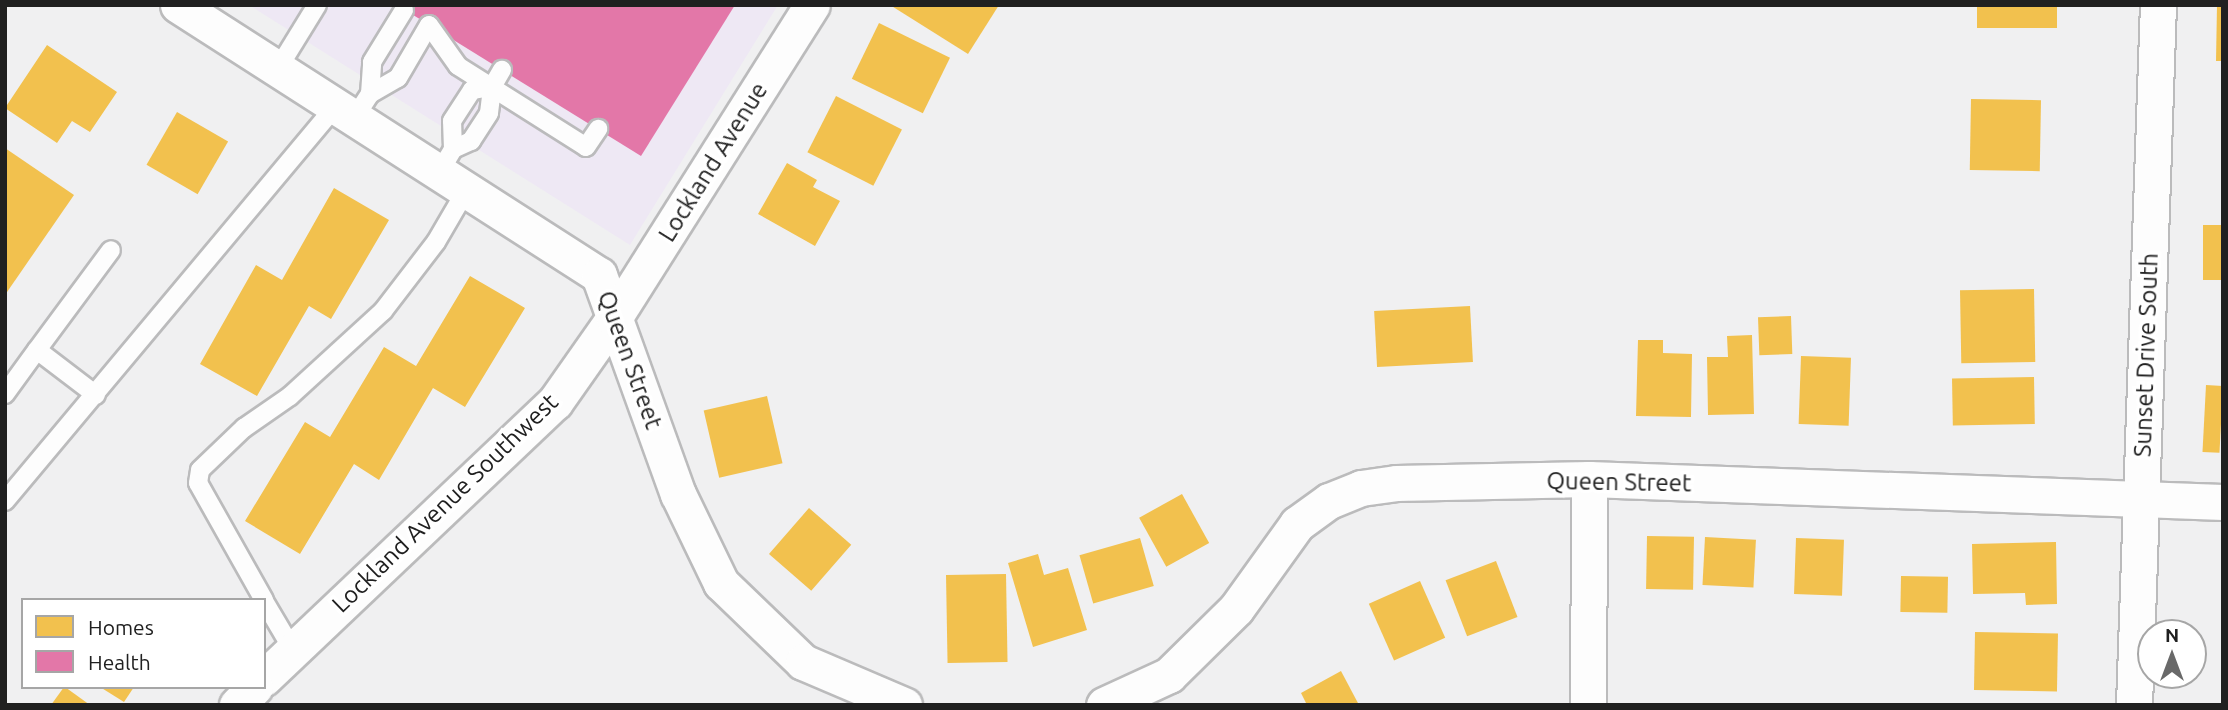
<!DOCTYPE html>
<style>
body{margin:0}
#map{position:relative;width:2228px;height:710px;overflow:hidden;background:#f0f0f1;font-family:Ubuntu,sans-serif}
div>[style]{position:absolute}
.medical>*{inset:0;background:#eee8f4}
.homes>*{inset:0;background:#f2c14e;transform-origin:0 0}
.health>*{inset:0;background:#e377a8}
.roads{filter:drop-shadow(2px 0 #bbbbbc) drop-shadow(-2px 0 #bbbbbc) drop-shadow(0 2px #bbbbbc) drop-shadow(0 -2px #bbbbbc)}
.lane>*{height:18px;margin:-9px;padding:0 9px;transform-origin:9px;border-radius:9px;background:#fdfdfd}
.street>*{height:35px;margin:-17.5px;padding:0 17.5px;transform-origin:17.5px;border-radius:17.5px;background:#fdfdfd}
span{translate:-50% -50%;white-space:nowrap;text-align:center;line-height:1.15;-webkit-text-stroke:7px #fff;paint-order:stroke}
.street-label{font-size:24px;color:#202020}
.frame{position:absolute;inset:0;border:7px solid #202020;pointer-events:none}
.legend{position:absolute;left:21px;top:598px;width:245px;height:91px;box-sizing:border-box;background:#fff;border:2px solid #a6a6a6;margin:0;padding:9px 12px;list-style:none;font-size:21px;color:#202020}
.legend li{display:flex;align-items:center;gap:14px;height:35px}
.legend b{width:35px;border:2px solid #a6a6a6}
.north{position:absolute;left:2137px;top:619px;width:70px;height:70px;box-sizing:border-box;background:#fff;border:2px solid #a6a6a6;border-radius:50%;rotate:0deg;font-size:19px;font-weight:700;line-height:28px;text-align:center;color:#202020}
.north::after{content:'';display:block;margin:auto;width:24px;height:32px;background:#696969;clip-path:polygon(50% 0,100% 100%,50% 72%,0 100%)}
</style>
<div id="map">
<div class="medical">
<i style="clip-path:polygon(249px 5px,778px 5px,630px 245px)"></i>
</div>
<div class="homes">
<i style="clip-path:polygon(890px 5px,999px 5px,968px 54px)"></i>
<i style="left:1977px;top:5px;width:80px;height:23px"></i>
<i style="clip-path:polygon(2217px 5px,2223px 5px,2223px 61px,2216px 61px)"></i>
<i style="left:879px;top:23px;width:79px;height:62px;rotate:26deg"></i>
<i style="clip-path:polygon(47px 45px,117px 92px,90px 132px,72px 121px,57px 143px,5px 108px)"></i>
<i style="left:836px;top:96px;width:74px;height:63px;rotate:27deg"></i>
<i style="left:1971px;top:99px;width:70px;height:71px;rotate:1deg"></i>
<i style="left:177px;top:112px;width:59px;height:61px;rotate:30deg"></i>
<i style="clip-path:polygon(5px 148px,74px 195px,5px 295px)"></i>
<i style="clip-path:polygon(787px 163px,817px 180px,813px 187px,840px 201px,815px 246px,758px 214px)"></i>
<i style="clip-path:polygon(334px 188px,389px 220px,331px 319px,309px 306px,257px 396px,200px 364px,256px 265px,282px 280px)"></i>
<i style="left:2203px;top:225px;width:20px;height:55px"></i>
<i style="clip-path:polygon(470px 276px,525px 308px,465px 407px,433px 388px,379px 480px,354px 464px,300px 554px,245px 521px,305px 422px,330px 437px,384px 347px,416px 366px)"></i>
<i style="left:2034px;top:289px;width:73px;height:74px;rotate:89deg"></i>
<i style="left:1470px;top:306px;width:56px;height:96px;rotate:87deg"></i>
<i style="left:1791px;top:316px;width:38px;height:33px;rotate:88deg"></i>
<i style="clip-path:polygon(1752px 335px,1754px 414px,1708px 415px,1707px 357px,1728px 357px,1727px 336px)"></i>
<i style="clip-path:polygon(1638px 340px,1663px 340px,1663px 353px,1692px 354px,1691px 417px,1636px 416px)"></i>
<i style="left:1801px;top:356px;width:50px;height:68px;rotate:2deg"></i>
<i style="left:2034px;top:377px;width:47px;height:82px;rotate:89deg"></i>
<i style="left:2206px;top:385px;width:17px;height:67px;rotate:3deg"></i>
<i style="left:767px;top:396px;width:69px;height:65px;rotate:77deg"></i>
<i style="left:1182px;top:494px;width:56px;height:49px;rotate:61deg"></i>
<i style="left:809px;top:508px;width:56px;height:61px;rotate:41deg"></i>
<i style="left:1647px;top:536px;width:47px;height:53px;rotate:1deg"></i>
<i style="left:1705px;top:537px;width:51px;height:48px;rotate:3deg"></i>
<i style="left:1140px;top:538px;width:50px;height:63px;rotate:74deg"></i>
<i style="left:1796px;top:538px;width:48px;height:56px;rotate:2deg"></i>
<i style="clip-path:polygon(2056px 542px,2057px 604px,2026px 605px,2025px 593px,1973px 594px,1972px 544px)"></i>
<i style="clip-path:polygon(1038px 554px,1044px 575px,1068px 568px,1087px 630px,1033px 647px,1008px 563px)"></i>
<i style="left:1496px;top:561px;width:60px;height:54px;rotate:69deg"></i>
<i style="left:1006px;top:574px;width:88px;height:60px;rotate:89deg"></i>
<i style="left:1901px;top:576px;width:47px;height:36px;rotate:1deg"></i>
<i style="left:1420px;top:581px;width:62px;height:56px;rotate:66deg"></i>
<i style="left:1975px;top:632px;width:83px;height:58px;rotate:1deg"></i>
<i style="clip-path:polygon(1341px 671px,1359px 705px,1307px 705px,1301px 693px)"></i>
<i style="clip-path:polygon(64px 687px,65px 687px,90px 705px,51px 705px)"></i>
<i style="clip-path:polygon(100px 687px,134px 687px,124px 702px)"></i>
</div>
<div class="health">
<i style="clip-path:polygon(397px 5px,735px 5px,641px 156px)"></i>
</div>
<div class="roads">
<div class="lane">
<i style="left:277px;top:70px;width:76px;rotate:-58.4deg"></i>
<i style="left:370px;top:94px;width:32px;rotate:-86deg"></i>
<i style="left:372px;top:62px;width:61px;rotate:-58.4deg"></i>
<i style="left:353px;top:120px;width:31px;rotate:-57deg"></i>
<i style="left:370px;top:94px;width:32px;rotate:-30deg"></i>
<i style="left:398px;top:78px;width:61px;rotate:-59.7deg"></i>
<i style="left:429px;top:25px;width:50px;rotate:54.7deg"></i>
<i style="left:458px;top:66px;width:151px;rotate:32.3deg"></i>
<i style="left:586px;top:147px;width:22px;rotate:-56deg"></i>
<i style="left:453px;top:149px;width:20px;rotate:-24deg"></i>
<i style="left:471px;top:141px;width:33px;rotate:-57deg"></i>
<i style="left:489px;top:113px;width:26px;rotate:-83deg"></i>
<i style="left:492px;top:87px;width:20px;rotate:-60deg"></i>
<i style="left:440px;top:171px;width:26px;rotate:-59deg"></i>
<i style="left:453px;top:149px;width:28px;rotate:-92deg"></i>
<i style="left:452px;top:121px;width:37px;rotate:-57deg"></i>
<i style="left:472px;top:90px;width:20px;rotate:-9deg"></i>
<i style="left:37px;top:350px;width:124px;rotate:-53.5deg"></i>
<i style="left:5px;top:394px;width:54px;rotate:-54deg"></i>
<i style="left:37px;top:350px;width:74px;rotate:37.3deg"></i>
<i style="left:5px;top:501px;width:513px;rotate:-50.07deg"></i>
<i style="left:264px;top:600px;width:134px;rotate:-119.4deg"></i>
<i style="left:198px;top:483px;width:13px;rotate:-81deg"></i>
<i style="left:200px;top:470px;width:61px;rotate:-43.7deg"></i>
<i style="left:244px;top:428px;width:56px;rotate:-34.8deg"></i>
<i style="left:290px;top:396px;width:126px;rotate:-42.4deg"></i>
<i style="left:383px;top:311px;width:87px;rotate:-52.5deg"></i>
<i style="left:436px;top:242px;width:61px;rotate:-59.7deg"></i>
<i style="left:264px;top:601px;width:57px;rotate:59.4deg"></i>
</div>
<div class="street">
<i style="left:178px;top:5px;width:500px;rotate:32.67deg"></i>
<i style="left:599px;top:275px;width:233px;rotate:70.2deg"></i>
<i style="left:678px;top:494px;width:99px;rotate:64.2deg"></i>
<i style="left:721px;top:583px;width:114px;rotate:43.9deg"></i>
<i style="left:803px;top:662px;width:110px;rotate:23.1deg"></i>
<i style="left:264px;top:678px;width:401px;rotate:-43.5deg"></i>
<i style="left:555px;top:402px;width:103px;rotate:-54.9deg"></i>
<i style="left:614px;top:318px;width:370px;rotate:-57.7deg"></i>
<i style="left:237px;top:705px;width:25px;rotate:-45deg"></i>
<i style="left:1104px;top:705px;width:72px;rotate:-24.8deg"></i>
<i style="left:1169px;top:675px;width:94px;rotate:-44.6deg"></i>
<i style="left:1236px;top:609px;width:105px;rotate:-54.3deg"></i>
<i style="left:1297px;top:524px;width:39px;rotate:-36deg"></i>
<i style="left:1329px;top:501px;width:35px;rotate:-22deg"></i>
<i style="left:1361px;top:488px;width:35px;rotate:-8deg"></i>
<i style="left:1396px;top:483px;width:193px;rotate:-1.2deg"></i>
<i style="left:1589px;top:479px;width:634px;rotate:2.08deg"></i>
<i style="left:1588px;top:705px;width:226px;rotate:-89.7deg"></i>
<i style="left:2134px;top:705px;width:700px;rotate:-88.04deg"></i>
</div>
</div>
<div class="street-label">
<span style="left:713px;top:162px;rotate:-58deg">Lockland Avenue</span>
<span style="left:2146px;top:355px;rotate:-88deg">Sunset Drive South</span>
<span style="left:630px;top:360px;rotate:70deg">Queen Street</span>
<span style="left:1619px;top:482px;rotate:1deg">Queen Street</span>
<span style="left:445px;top:503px;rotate:-44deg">Lockland Avenue Southwest</span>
</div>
<div class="frame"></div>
<ul class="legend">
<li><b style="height:19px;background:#f2c14e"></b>Homes</li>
<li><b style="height:19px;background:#e377a8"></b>Health</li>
</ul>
<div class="north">N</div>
</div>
